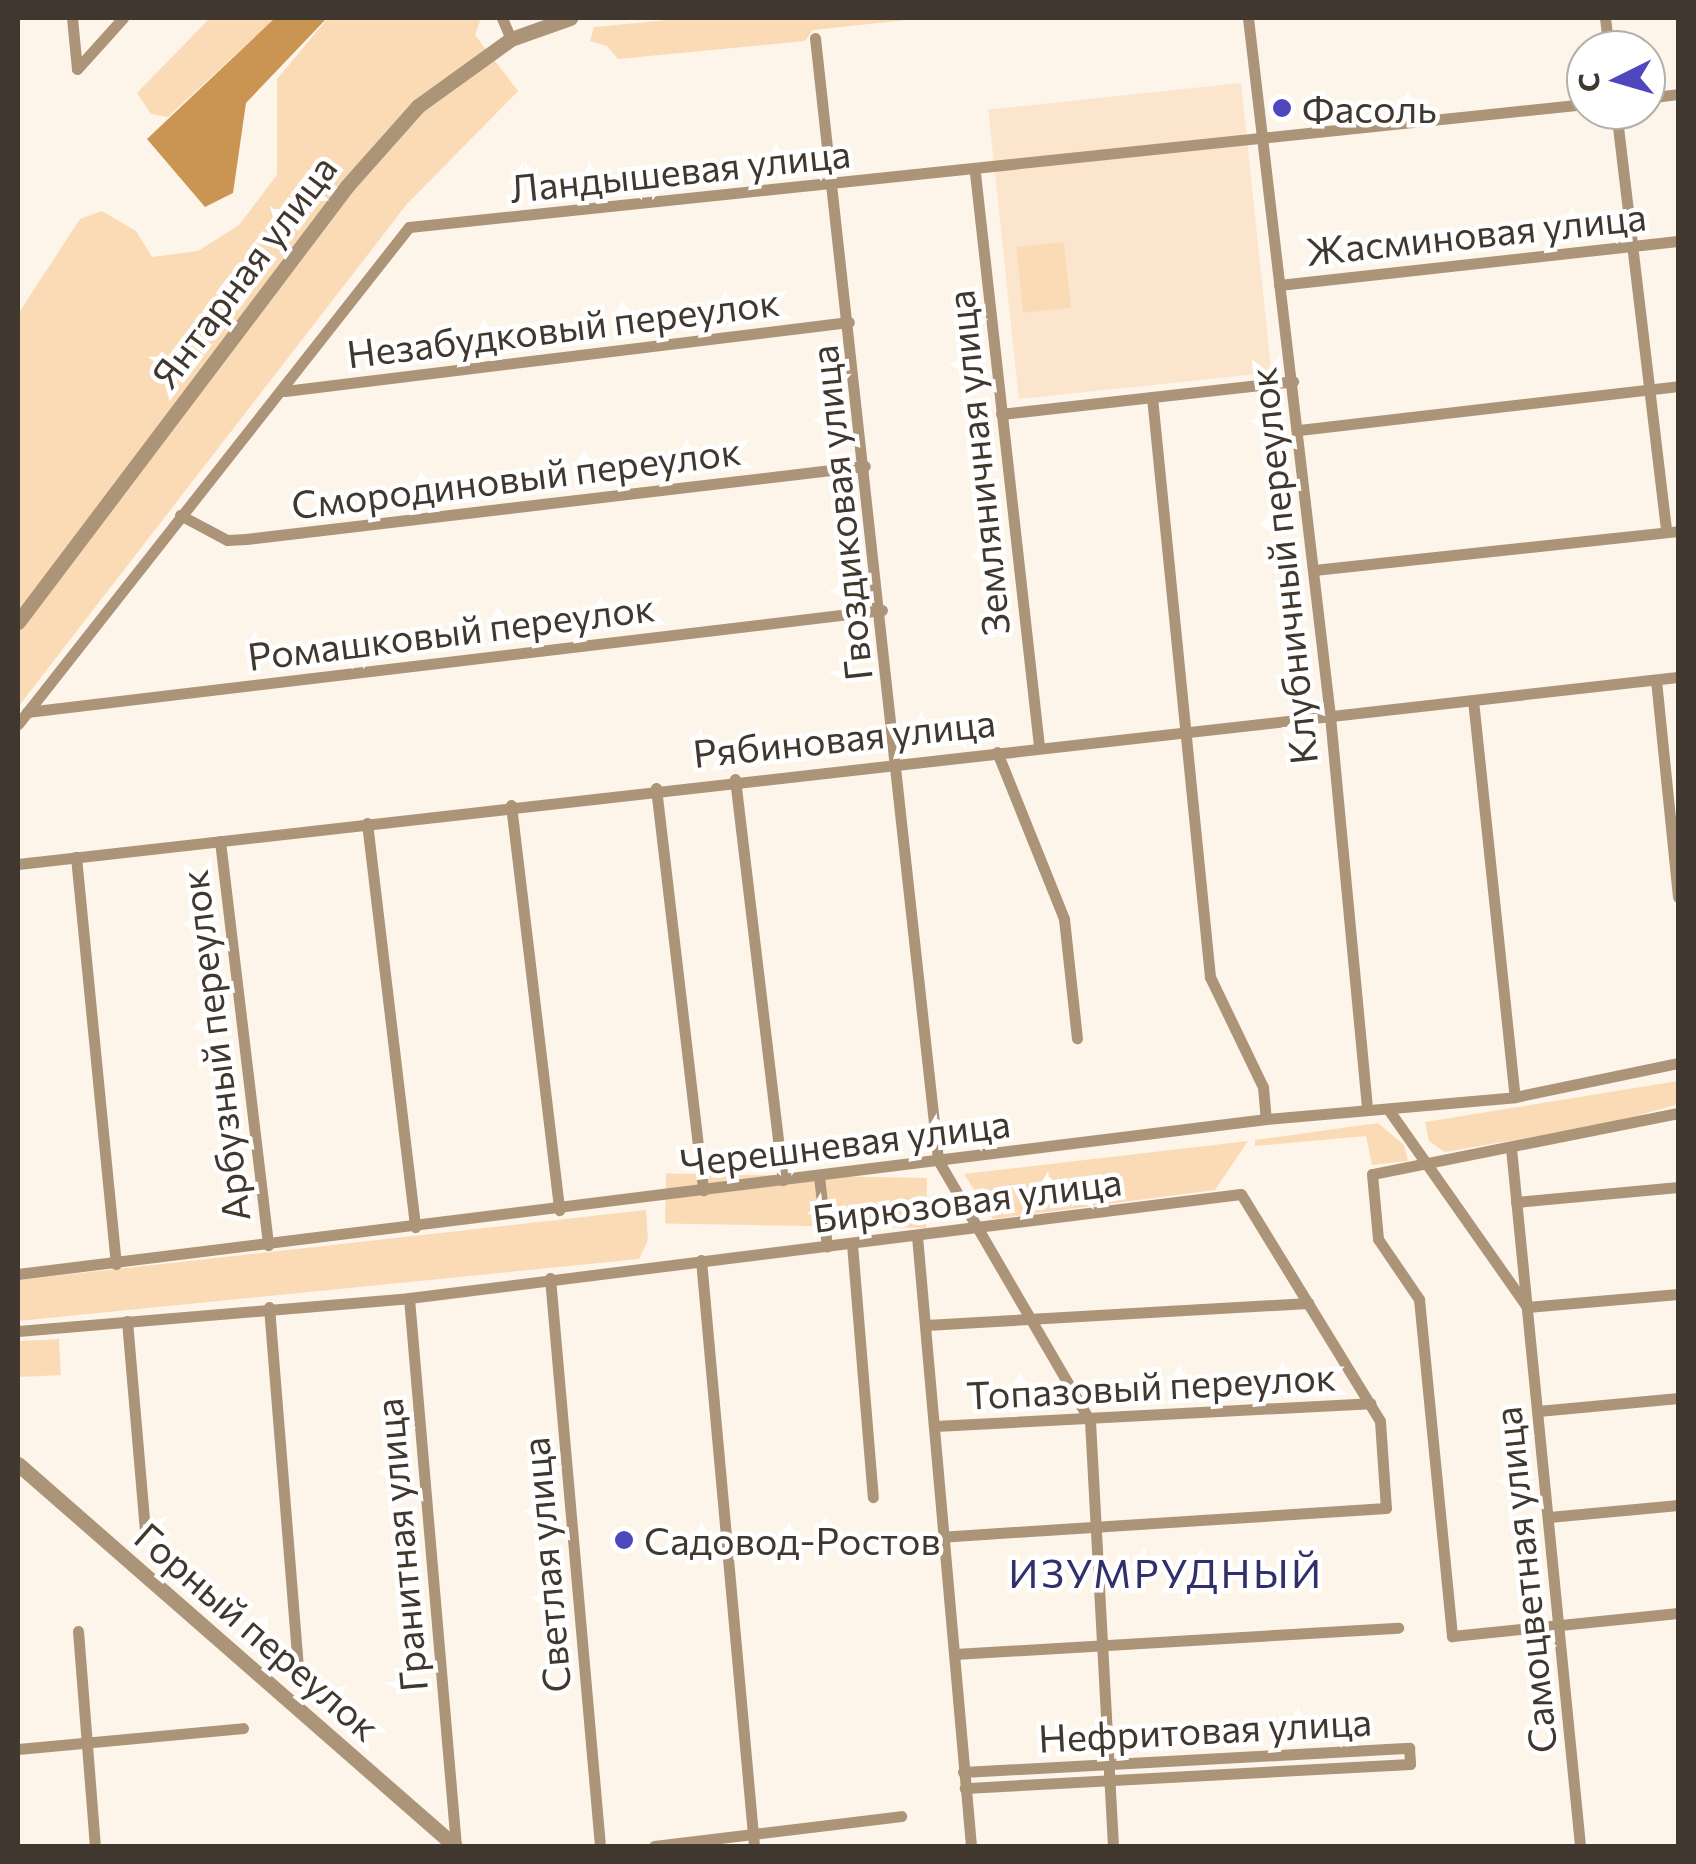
<!DOCTYPE html>
<meta charset="utf-8">
<style>
body{margin:0}
#map{position:relative;width:1696px;height:1864px;overflow:hidden;background:#fdf4ea;font-family:Commissioner,sans-serif}
div>[style]{position:absolute}
.built>*{inset:0;background:#fbe5cc;transform-origin:0 0}
.green>*{inset:0;background:#fbdbb6;transform-origin:0 0}
.water>*{inset:0;background:#ca9452}
.minor>*{height:11px;margin:-5.5px;padding:0 5.5px;transform-origin:5.5px;border-radius:5.5px;background:#ac9479}
.tertiary>*{height:15px;margin:-7.5px;padding:0 7.5px;transform-origin:7.5px;border-radius:7.5px;background:#ac9479}
.dots>*{width:28px;height:28px;translate:-50% -50%;box-sizing:border-box;border:5px solid #fff;border-radius:50%}
span{translate:-50% -50%;white-space:nowrap;text-align:center;line-height:1.15;-webkit-text-stroke:9px #fff;paint-order:stroke}
.poi-label{font-size:38px;color:#40382e}
.left{translate:0 -50%;text-align:left}
.street-label{font-size:38px;color:#40382e}
.neighbourhood-label{font-size:40px;color:#31306b;letter-spacing:2.5px}
.frame{position:absolute;inset:0;border:20px solid #40382e;pointer-events:none}
.north{position:absolute;left:1566px;top:30px;width:100px;height:100px;box-sizing:border-box;background:#fff;border:2px solid #b3afab;border-radius:50%;rotate:265deg;font-size:28px;font-weight:700;line-height:40px;text-align:center;color:#40382e}
.north::after{content:'';display:block;margin:auto;width:35px;height:45px;background:#4f47be;clip-path:polygon(50% 0,100% 100%,50% 72%,0 100%)}
</style>
<div id="map">
<div class="built">
<i style="left:1241px;top:83px;width:291px;height:254px;rotate:84deg"></i>
</div>
<div class="green">
<i style="clip-path:polygon(210px 18px,275px 18px,168px 117px,151px 114px,137px 93px)"></i>
<i style="clip-path:polygon(328px 18px,481px 18px,475px 35px,518px 91px,407px 204px,18px 707px,18px 314px,80px 219px,102px 211px,136px 231px,152px 257px,198px 251px,239px 225px,277px 175px,277px 79px)"></i>
<i style="clip-path:polygon(689px 18px,925px 18px,813px 30px,805px 41px,618px 59px,607px 46px,590px 41px,594px 27px)"></i>
<i style="left:1064px;top:242px;width:66px;height:48px;rotate:84deg"></i>
<i style="clip-path:polygon(1678px 1081px,1678px 1104px,1608px 1124px,1445px 1152px,1429px 1141px,1425px 1122px)"></i>
<i style="clip-path:polygon(1378px 1123px,1404px 1145px,1408px 1161px,1372px 1165px,1366px 1136px,1255px 1146px,1255px 1140px)"></i>
<i style="clip-path:polygon(1248px 1141px,1215px 1190px,993px 1219px,964px 1174px)"></i>
<i style="left:927px;top:1178px;width:50px;height:261px;rotate:91deg"></i>
<i style="clip-path:polygon(646px 1210px,648px 1240px,639px 1259px,18px 1321px,18px 1280px)"></i>
<i style="left:59px;top:1339px;width:36px;height:41px;rotate:87deg"></i>
</div>
<div class="water">
<i style="clip-path:polygon(275px 18px,327px 18px,246px 103px,233px 193px,205px 207px,147px 139px)"></i>
</div>
<div class="minor">
<i style="left:72px;top:18px;width:51px;rotate:84.4deg"></i>
<i style="left:502px;top:18px;width:23px;rotate:67deg"></i>
<i style="left:1248px;top:18px;width:703px;rotate:83.3deg"></i>
<i style="left:1330px;top:716px;width:395px;rotate:84.6deg"></i>
<i style="left:1605px;top:18px;width:32px;rotate:83deg"></i>
<i style="left:815px;top:38px;width:1129px;rotate:83.74deg"></i>
<i style="left:938px;top:1160px;width:302px;rotate:59.8deg"></i>
<i style="left:1090px;top:1421px;width:426px;rotate:86.9deg"></i>
<i style="left:77px;top:69px;width:69px;rotate:-48deg"></i>
<i style="left:1646px;top:98px;width:32px;rotate:-7deg"></i>
<i style="left:1616px;top:110px;width:425px;rotate:83.2deg"></i>
<i style="left:975px;top:173px;width:577px;rotate:83.63deg"></i>
<i style="left:1279px;top:285px;width:401px;rotate:-6.3deg"></i>
<i style="left:285px;top:391px;width:568px;rotate:-6.97deg"></i>
<i style="left:1152px;top:397px;width:583px;rotate:84.29deg"></i>
<i style="left:1210px;top:977px;width:122px;rotate:64.3deg"></i>
<i style="left:1263px;top:1087px;width:32px;rotate:85deg"></i>
<i style="left:1001px;top:414px;width:294px;rotate:-6.4deg"></i>
<i style="left:1299px;top:430px;width:382px;rotate:-6.6deg"></i>
<i style="left:180px;top:515px;width:53px;rotate:28deg"></i>
<i style="left:227px;top:540px;width:19px;rotate:-3deg"></i>
<i style="left:246px;top:539px;width:623px;rotate:-6.73deg"></i>
<i style="left:1314px;top:570px;width:366px;rotate:-6.1deg"></i>
<i style="left:1656px;top:680px;width:218px;rotate:84.2deg"></i>
<i style="left:1473px;top:700px;width:399px;rotate:84deg"></i>
<i style="left:27px;top:712px;width:861px;rotate:-6.8deg"></i>
<i style="left:18px;top:724px;width:632px;rotate:-51.81deg"></i>
<i style="left:409px;top:227px;width:1183px;rotate:-5.97deg"></i>
<i style="left:997px;top:752px;width:180px;rotate:68.1deg"></i>
<i style="left:1064px;top:919px;width:120px;rotate:83.8deg"></i>
<i style="left:735px;top:779px;width:404px;rotate:83.2deg"></i>
<i style="left:656px;top:788px;width:405px;rotate:83.3deg"></i>
<i style="left:511px;top:805px;width:408px;rotate:83.2deg"></i>
<i style="left:367px;top:823px;width:407px;rotate:83.2deg"></i>
<i style="left:220px;top:841px;width:407px;rotate:83.2deg"></i>
<i style="left:76px;top:857px;width:409px;rotate:84.4deg"></i>
<i style="left:18px;top:864px;width:1670px;rotate:-6.43deg"></i>
<i style="left:1388px;top:1109px;width:242px;rotate:54.9deg"></i>
<i style="left:1527px;top:1307px;width:152px;rotate:-4.9deg"></i>
<i style="left:1678px;top:1113px;width:312px;rotate:168.7deg"></i>
<i style="left:1372px;top:1174px;width:65px;rotate:84.7deg"></i>
<i style="left:1378px;top:1239px;width:73px;rotate:55.7deg"></i>
<i style="left:1419px;top:1299px;width:339px;rotate:84.4deg"></i>
<i style="left:1452px;top:1636px;width:227px;rotate:-5.8deg"></i>
<i style="left:1511px;top:1148px;width:701px;rotate:84.35deg"></i>
<i style="left:819px;top:1176px;width:71px;rotate:83.6deg"></i>
<i style="left:1516px;top:1202px;width:163px;rotate:-5.3deg"></i>
<i style="left:917px;top:1236px;width:612px;rotate:84.94deg"></i>
<i style="left:852px;top:1244px;width:254px;rotate:85.3deg"></i>
<i style="left:701px;top:1260px;width:588px;rotate:84.83deg"></i>
<i style="left:18px;top:1274px;width:1258px;rotate:-7.08deg"></i>
<i style="left:1266px;top:1119px;width:250px;rotate:-5deg"></i>
<i style="left:1515px;top:1097px;width:167px;rotate:-11.8deg"></i>
<i style="left:550px;top:1278px;width:570px;rotate:84.97deg"></i>
<i style="left:409px;top:1298px;width:550px;rotate:85.1deg"></i>
<i style="left:269px;top:1307px;width:360px;rotate:85.4deg"></i>
<i style="left:127px;top:1321px;width:210px;rotate:85.1deg"></i>
<i style="left:926px;top:1325px;width:383px;rotate:-3.3deg"></i>
<i style="left:18px;top:1331px;width:392px;rotate:-4.8deg"></i>
<i style="left:409px;top:1298px;width:838px;rotate:-7.13deg"></i>
<i style="left:1241px;top:1194px;width:266px;rotate:58.5deg"></i>
<i style="left:1380px;top:1421px;width:87px;rotate:86.1deg"></i>
<i style="left:1386px;top:1508px;width:444px;rotate:176.3deg"></i>
<i style="left:1538px;top:1411px;width:141px;rotate:-5.3deg"></i>
<i style="left:935px;top:1426px;width:436px;rotate:-3deg"></i>
<i style="left:1549px;top:1517px;width:130px;rotate:-5.3deg"></i>
<i style="left:78px;top:1631px;width:216px;rotate:85.5deg"></i>
<i style="left:955px;top:1654px;width:444px;rotate:-3.4deg"></i>
<i style="left:18px;top:1749px;width:226px;rotate:-5.3deg"></i>
<i style="left:963px;top:1772px;width:447px;rotate:-3.1deg"></i>
<i style="left:1409px;top:1748px;width:16px;rotate:86deg"></i>
<i style="left:1410px;top:1764px;width:446px;rotate:176.9deg"></i>
<i style="left:654px;top:1846px;width:249px;rotate:-6.9deg"></i>
</div>
<div class="tertiary">
<i style="left:18px;top:622px;width:546px;rotate:-52.96deg"></i>
<i style="left:347px;top:186px;width:107px;rotate:-48.4deg"></i>
<i style="left:418px;top:106px;width:115px;rotate:-35.8deg"></i>
<i style="left:511px;top:39px;width:63px;rotate:-19.6deg"></i>
<i style="left:18px;top:1464px;width:580px;rotate:41.16deg"></i>
</div>
<div class="dots">
<i style="left:1282px;top:108px;background:#4f47be"></i>
<i style="left:624px;top:1540px;background:#4f47be"></i>
</div>
<div class="poi-label">
<span class="left" style="left:1302px;top:108px">Фасоль</span>
<span class="left" style="left:644px;top:1540px">Садовод-Ростов</span>
</div>
<div class="street-label">
<span style="left:680px;top:170px;rotate:-6deg">Ландышевая улица</span>
<span style="left:1476px;top:233px;rotate:-6deg">Жасминовая улица</span>
<span style="left:243px;top:271px;rotate:-53deg">Янтарная улица</span>
<span style="left:563px;top:327px;rotate:-7deg">Незабудковый переулок</span>
<span style="left:977px;top:463px;rotate:-96deg">Земляничная улица</span>
<span style="left:516px;top:477px;rotate:-7deg">Смородиновый переулок</span>
<span style="left:840px;top:513px;rotate:-96deg">Гвоздиковая улица</span>
<span style="left:1282px;top:566px;rotate:-96deg">Клубничный переулок</span>
<span style="left:451px;top:631px;rotate:-7deg">Ромашковый переулок</span>
<span style="left:844px;top:737px;rotate:-6deg">Рябиновая улица</span>
<span style="left:214px;top:1046px;rotate:-97deg">Арбузный переулок</span>
<span style="left:845px;top:1142px;rotate:-7deg">Черешневая улица</span>
<span style="left:967px;top:1199px;rotate:-7deg">Бирюзовая улица</span>
<span style="left:1151px;top:1385px;rotate:-3deg">Топазовый переулок</span>
<span style="left:400px;top:1545px;rotate:-95deg">Гранитная улица</span>
<span style="left:545px;top:1565px;rotate:-95deg">Светлая улица</span>
<span style="left:1524px;top:1580px;rotate:-96deg">Самоцветная улица</span>
<span style="left:258px;top:1631px;rotate:41deg">Горный переулок</span>
<span style="left:1205px;top:1729px;rotate:-3deg">Нефритовая улица</span>
</div>
<div class="neighbourhood-label">
<span style="left:1166px;top:1572px">ИЗУМРУДНЫЙ</span>
</div>
<div class="frame"></div>
<div class="north">С</div>
</div>
